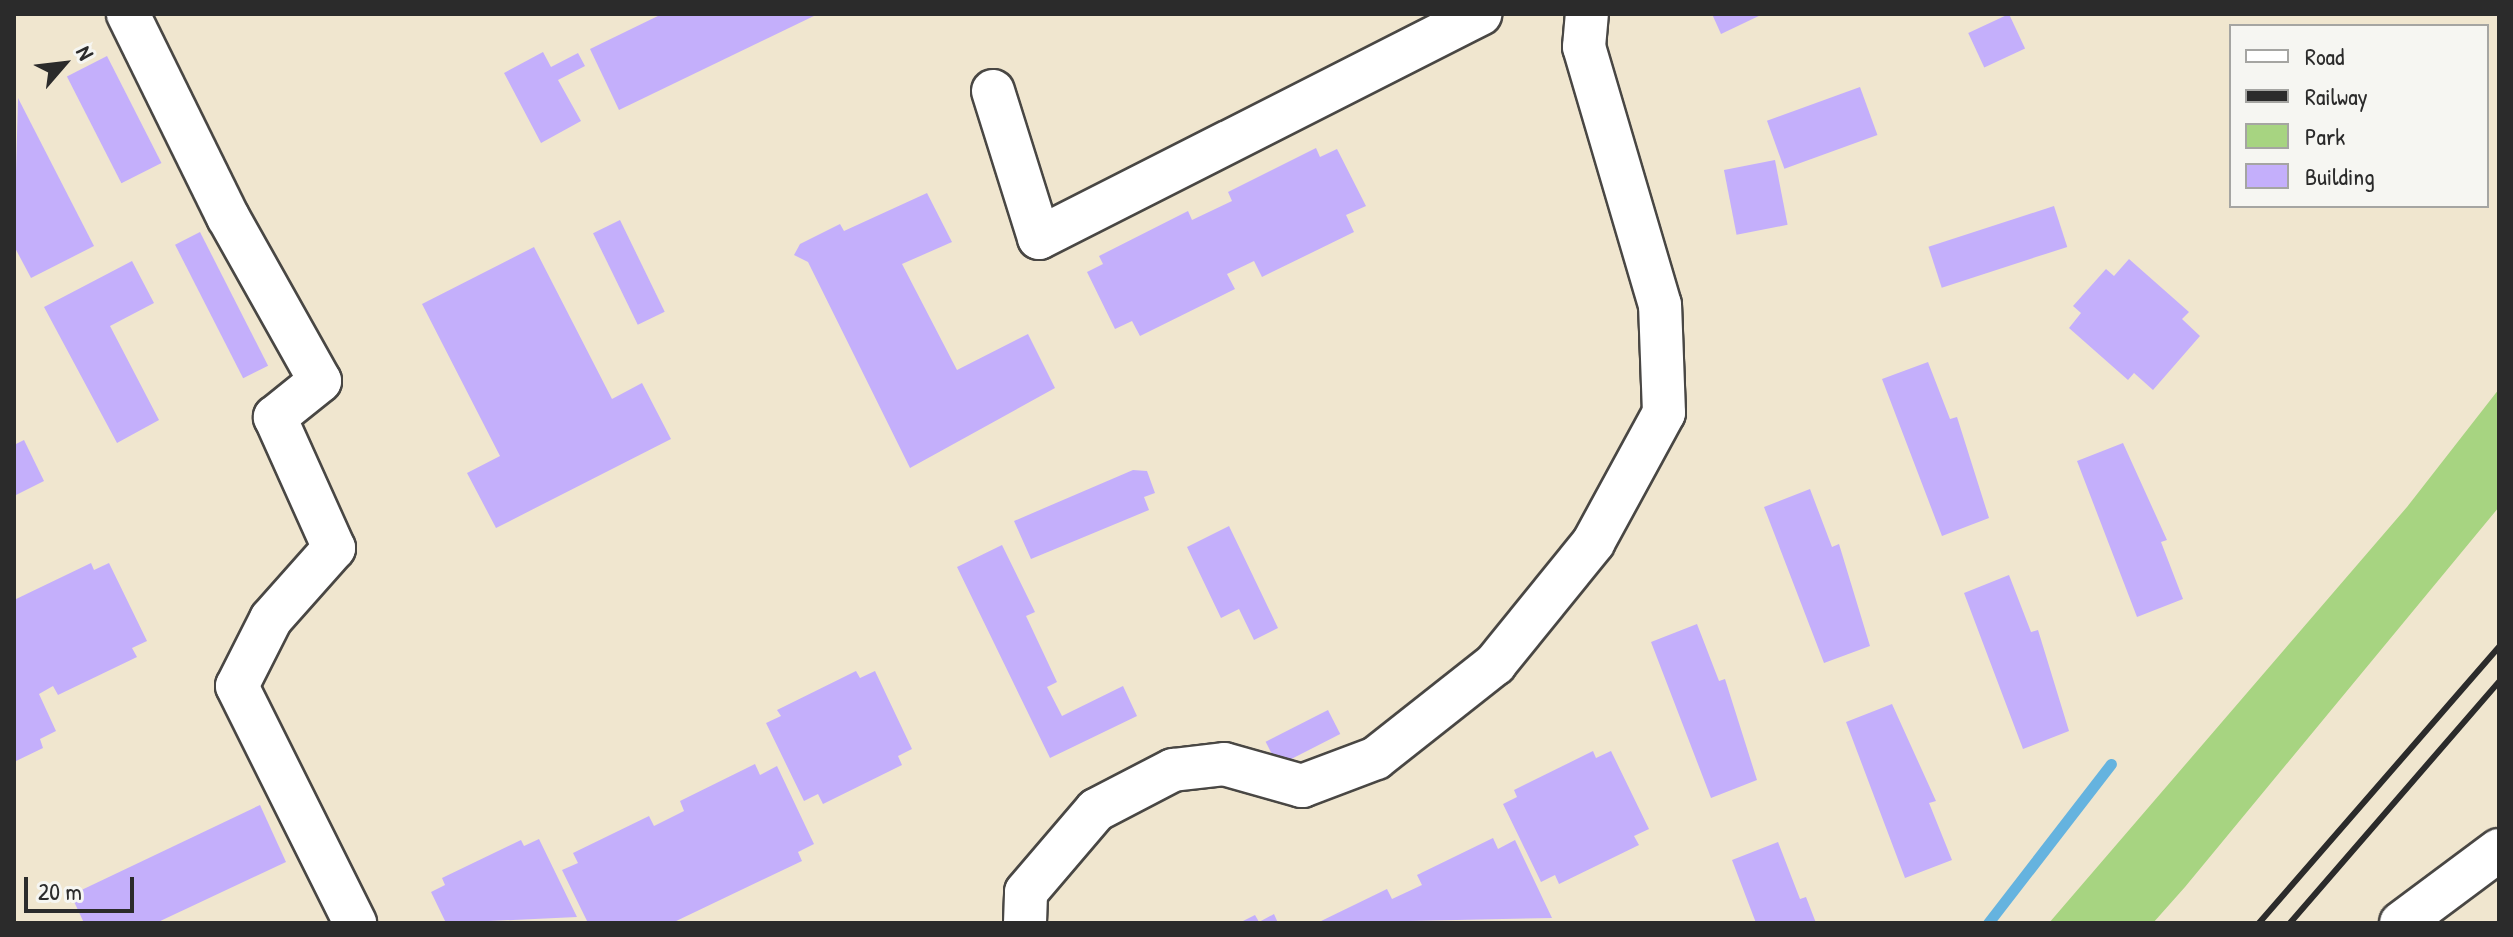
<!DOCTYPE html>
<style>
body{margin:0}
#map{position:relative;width:2513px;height:937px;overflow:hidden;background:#f0e6cf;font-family:"Patrick Hand",sans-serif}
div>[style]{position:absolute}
.green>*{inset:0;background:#a7d481}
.stream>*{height:11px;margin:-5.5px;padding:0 5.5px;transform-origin:5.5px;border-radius:5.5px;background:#65b3df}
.building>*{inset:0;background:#c4affb;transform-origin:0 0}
.roads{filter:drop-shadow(2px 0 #494744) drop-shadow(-2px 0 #494744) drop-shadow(0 2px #494744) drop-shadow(0 -2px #494744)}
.street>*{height:42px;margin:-21px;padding:0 21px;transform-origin:21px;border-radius:21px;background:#fff}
.rail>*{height:6px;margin:-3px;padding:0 3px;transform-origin:3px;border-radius:3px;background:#2b2b2b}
span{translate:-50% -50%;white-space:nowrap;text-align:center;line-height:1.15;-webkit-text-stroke:6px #f6f6f2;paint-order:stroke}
.frame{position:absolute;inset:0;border:16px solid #2b2b2b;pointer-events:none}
.legend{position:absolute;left:2229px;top:24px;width:260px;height:184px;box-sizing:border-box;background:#f6f6f2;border:2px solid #a5a5a2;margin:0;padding:10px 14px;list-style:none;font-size:24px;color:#2b2b2b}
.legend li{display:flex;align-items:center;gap:16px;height:40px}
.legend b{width:40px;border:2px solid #a5a5a2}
.north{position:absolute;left:24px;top:24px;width:80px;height:80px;-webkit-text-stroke:6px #f6f6f2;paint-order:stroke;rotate:62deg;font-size:22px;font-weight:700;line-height:32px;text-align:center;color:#2b2b2b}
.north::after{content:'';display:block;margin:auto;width:28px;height:36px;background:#2b2b2b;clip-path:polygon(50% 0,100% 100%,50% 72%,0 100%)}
.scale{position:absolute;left:24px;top:877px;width:110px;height:36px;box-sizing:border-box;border:4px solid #2b2b2b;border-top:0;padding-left:10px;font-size:24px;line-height:28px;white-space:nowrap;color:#2b2b2b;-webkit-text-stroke:6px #f6f6f2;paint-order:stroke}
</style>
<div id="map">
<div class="green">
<i style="clip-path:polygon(2499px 389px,2499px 507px,2185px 887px,2153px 923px,2049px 923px,2407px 507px)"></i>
</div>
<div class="stream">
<i style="left:1988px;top:923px;width:201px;rotate:-52.3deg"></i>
</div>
<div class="building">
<i style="clip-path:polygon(662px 14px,818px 14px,619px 110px,590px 49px)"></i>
<i style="clip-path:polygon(1712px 14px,1763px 14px,1721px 34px)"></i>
<i style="left:2009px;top:14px;width:38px;height:45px;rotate:65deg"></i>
<i style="clip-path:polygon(543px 52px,551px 67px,578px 53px,585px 66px,558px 80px,581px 121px,541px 143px,504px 73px)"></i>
<i style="left:107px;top:56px;width:120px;height:45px;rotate:63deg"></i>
<i style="left:1860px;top:87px;width:51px;height:99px;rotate:70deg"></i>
<i style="clip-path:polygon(18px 98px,94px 246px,31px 278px,14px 246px)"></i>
<i style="clip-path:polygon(1316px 148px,1320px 157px,1337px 149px,1366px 206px,1346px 215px,1354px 232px,1262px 277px,1254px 261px,1227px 274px,1235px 289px,1140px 336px,1132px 321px,1115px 329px,1087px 272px,1103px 264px,1099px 256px,1188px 211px,1192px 220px,1232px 201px,1228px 192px)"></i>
<i style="left:1775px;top:160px;width:66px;height:52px;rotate:79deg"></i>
<i style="clip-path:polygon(927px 193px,952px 242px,902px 264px,957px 370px,1028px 334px,1055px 388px,910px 468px,808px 262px,794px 255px,800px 244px,840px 224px,844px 231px)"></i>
<i style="left:2054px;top:206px;width:43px;height:132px;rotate:72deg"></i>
<i style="left:620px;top:220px;width:102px;height:30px;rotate:64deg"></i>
<i style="left:200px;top:232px;width:150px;height:28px;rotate:63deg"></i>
<i style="clip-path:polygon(534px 247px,612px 399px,642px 383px,671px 439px,496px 528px,467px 473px,500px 456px,422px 304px)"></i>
<i style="clip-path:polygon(2129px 259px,2189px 312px,2182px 319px,2200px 336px,2153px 390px,2134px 373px,2128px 380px,2069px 328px,2081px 313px,2073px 306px,2106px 269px,2114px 276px)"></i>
<i style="clip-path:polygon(132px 261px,154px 303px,110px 326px,159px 420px,117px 443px,44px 307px)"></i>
<i style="clip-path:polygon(1928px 362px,1950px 419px,1957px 417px,1989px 518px,1942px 536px,1882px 379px)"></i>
<i style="clip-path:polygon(24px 440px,44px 481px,14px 496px,14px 445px)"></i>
<i style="clip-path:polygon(2123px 443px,2167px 540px,2161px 542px,2183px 599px,2137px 617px,2077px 461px)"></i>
<i style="clip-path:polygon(1133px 470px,1147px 471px,1155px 493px,1144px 497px,1149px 510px,1031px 559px,1014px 521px)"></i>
<i style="clip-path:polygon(1810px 489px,1832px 547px,1839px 544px,1870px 646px,1824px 663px,1764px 507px)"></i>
<i style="clip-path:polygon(1229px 526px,1278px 628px,1254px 640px,1239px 609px,1221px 618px,1187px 547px)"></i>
<i style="clip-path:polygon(1002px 545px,1035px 612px,1026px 616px,1057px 682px,1047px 687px,1062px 716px,1123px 686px,1137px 716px,1050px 758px,957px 567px)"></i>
<i style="clip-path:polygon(91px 563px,94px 570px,109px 563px,147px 641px,132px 648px,137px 657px,58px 695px,53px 686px,39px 694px,56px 731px,40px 739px,43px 748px,14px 762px,14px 600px)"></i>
<i style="clip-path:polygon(2009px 575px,2031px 632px,2038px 630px,2069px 731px,2023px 749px,1964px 593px)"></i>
<i style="clip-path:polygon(1697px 624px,1719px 681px,1725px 679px,1757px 780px,1711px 798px,1651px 642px)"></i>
<i style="clip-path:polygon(856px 671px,860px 678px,875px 671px,912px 749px,898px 756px,902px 765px,823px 804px,818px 794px,804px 801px,766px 723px,781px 716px,777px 710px)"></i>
<i style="clip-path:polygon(1892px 704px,1936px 801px,1929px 803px,1952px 860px,1905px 878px,1846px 722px)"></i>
<i style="left:1328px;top:710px;width:27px;height:70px;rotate:63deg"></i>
<i style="clip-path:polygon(1593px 751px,1596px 758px,1611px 751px,1649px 829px,1634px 836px,1639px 845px,1559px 884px,1555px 875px,1541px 882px,1503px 804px,1517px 797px,1514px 790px)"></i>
<i style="clip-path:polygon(755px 764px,760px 775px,777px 766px,814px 844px,798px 852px,802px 861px,672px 923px,588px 923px,562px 870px,578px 863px,573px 853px,649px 816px,654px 826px,684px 811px,680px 801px)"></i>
<i style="clip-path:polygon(260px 805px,286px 862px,156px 923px,84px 923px,71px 895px)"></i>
<i style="clip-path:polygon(1493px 838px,1498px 849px,1515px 840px,1552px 918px,1317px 923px,1387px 889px,1392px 899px,1422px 885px,1417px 875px)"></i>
<i style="clip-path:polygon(539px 839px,577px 917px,446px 923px,431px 892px,445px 885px,442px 878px,521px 840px,524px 846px)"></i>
<i style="clip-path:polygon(1778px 842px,1800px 899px,1806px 897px,1816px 923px,1756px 923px,1732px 860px)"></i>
<i style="clip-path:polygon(1274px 914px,1278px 923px,1239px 923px,1255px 915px,1259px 922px)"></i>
</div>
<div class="roads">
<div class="street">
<i style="left:128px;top:14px;width:226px;rotate:63.8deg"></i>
<i style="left:228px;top:217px;width:188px;rotate:60.7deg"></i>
<i style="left:320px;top:381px;width:58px;rotate:141.3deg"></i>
<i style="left:275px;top:417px;width:144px;rotate:65.8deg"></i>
<i style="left:334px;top:548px;width:95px;rotate:131.6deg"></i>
<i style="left:271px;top:619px;width:75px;rotate:116.9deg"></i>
<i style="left:237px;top:686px;width:265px;rotate:63.5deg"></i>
<i style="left:993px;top:91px;width:154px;rotate:72.6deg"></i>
<i style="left:1039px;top:238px;width:495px;rotate:-26.9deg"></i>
<i style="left:1025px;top:923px;width:31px;rotate:-88deg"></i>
<i style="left:1026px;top:892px;width:108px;rotate:-49.5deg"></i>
<i style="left:1096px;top:810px;width:87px;rotate:-27.5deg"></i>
<i style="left:1173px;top:770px;width:51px;rotate:-6.7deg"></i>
<i style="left:1224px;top:764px;width:81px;rotate:15.8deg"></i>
<i style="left:1302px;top:786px;width:79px;rotate:-20.7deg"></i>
<i style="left:1376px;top:758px;width:152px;rotate:-38.3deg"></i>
<i style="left:1495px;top:664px;width:156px;rotate:-51deg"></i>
<i style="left:1593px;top:543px;width:148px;rotate:-61.4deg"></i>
<i style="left:1664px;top:413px;width:108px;rotate:-92.1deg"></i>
<i style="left:1660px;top:305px;width:269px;rotate:-106.4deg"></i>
<i style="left:1584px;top:47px;width:33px;rotate:-85deg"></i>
<i style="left:2401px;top:923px;width:122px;rotate:-36.7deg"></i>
</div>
</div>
<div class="rail">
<i style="left:2259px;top:923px;width:366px;rotate:-49deg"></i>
<i style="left:2290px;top:923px;width:319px;rotate:-49.1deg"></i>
</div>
<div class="frame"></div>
<ul class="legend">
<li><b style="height:10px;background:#fff"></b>Road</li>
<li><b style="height:10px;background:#2b2b2b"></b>Railway</li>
<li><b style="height:22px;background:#a7d481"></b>Park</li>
<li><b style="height:22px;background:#c4affb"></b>Building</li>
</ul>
<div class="north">N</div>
<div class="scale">20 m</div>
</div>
